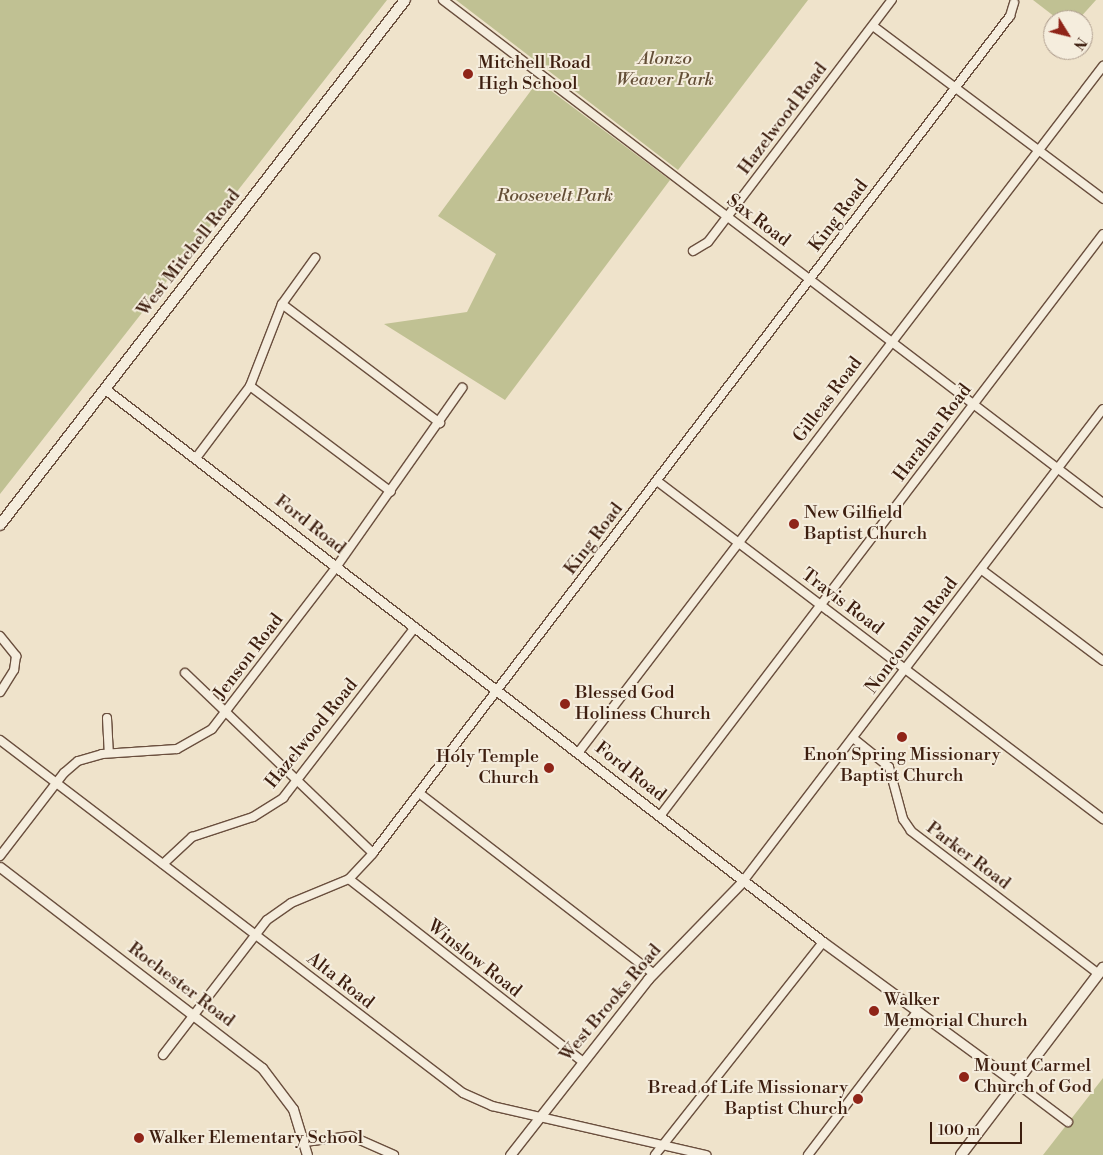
<!DOCTYPE html>
<style>
body{margin:0}
#map{position:relative;width:1103px;height:1155px;overflow:hidden;background:#efe3cb;font-family:"Libre Bodoni",serif}
div>[style]{position:absolute}
.green>*{inset:0;background:#c0c193}
.roads{filter:drop-shadow(1px 0 #6a4f3e) drop-shadow(-1px 0 #6a4f3e) drop-shadow(0 1px #6a4f3e) drop-shadow(0 -1px #6a4f3e)}
.minor>*{height:8px;margin:-4px;padding:0 4px;transform-origin:4px;border-radius:4px;background:#f5eddd}
.tertiary>*{height:9px;margin:-4.5px;padding:0 4.5px;transform-origin:4.5px;border-radius:4.5px;background:#f5eddd}
.secondary>*{height:10px;margin:-5px;padding:0 5px;transform-origin:5px;border-radius:5px;background:#f5eddd}
.dots>*{width:14px;height:14px;translate:-50% -50%;box-sizing:border-box;border:2px solid #f5eddd;border-radius:50%}
span{translate:-50% -50%;white-space:nowrap;text-align:center;line-height:1.15;-webkit-text-stroke:4px #f5eddd;paint-order:stroke}
.park-label{font-size:18px;color:#644f37;font-style:italic}
.poi-label{font-size:18px;color:#3d1e0f}
.left{translate:0 -50%;text-align:left}
.right{translate:-100% -50%;text-align:right}
.street-label{font-size:18px;color:#3d1e0f}
.north{position:absolute;left:1043px;top:10px;width:50px;height:50px;box-sizing:border-box;background:#f5eddd;border:1px solid #ab9a8b;border-radius:50%;rotate:126deg;font-size:14px;font-weight:700;line-height:20px;text-align:center;color:#3d1e0f}
.north::after{content:'';display:block;margin:auto;width:18px;height:22px;background:#8f2418;clip-path:polygon(50% 0,100% 100%,50% 72%,0 100%)}
.scale{position:absolute;left:930px;top:1122px;width:92px;height:22px;box-sizing:border-box;border:2px solid #3d1e0f;border-top:0;padding-left:6px;font-size:15px;line-height:18px;white-space:nowrap;color:#3d1e0f;-webkit-text-stroke:4px #f5eddd;paint-order:stroke}
</style>
<div id="map">
<div class="green">
<i style="clip-path:polygon(0 0,387px 0,0 494px)"></i>
<i style="clip-path:polygon(456px 0,808px 0,678px 170px)"></i>
<i style="clip-path:polygon(1033px 0,1096px 0,1078px 20px,1059px 20px)"></i>
<i style="clip-path:polygon(538px 81px,670px 180px,505px 400px,384px 324px,467px 312px,496px 254px,438px 216px)"></i>
<i style="clip-path:polygon(1103px 1078px,1103px 1155px,1043px 1155px)"></i>
</div>
<div class="roads">
<div class="minor">
<i style="left:443px;top:0;width:830px;rotate:37.31deg"></i>
<i style="left:873px;top:26px;width:288px;rotate:36.9deg"></i>
<i style="left:693px;top:251px;width:17px;rotate:-31deg"></i>
<i style="left:708px;top:242px;width:304px;rotate:-52.8deg"></i>
<i style="left:282px;top:304px;width:198px;rotate:37deg"></i>
<i style="left:250px;top:386px;width:176px;rotate:36.9deg"></i>
<i style="left:196px;top:458px;width:90px;rotate:-53.1deg"></i>
<i style="left:250px;top:386px;width:88px;rotate:-68.7deg"></i>
<i style="left:282px;top:304px;width:57px;rotate:-54.3deg"></i>
<i style="left:657px;top:481px;width:560px;rotate:37.16deg"></i>
<i style="left:982px;top:570px;width:151px;rotate:36.9deg"></i>
<i style="left:0;top:636px;width:26px;rotate:51deg"></i>
<i style="left:16px;top:656px;width:14px;rotate:98deg"></i>
<i style="left:14px;top:670px;width:26px;rotate:122deg"></i>
<i style="left:185px;top:673px;width:260px;rotate:43.8deg"></i>
<i style="left:107px;top:718px;width:35px;rotate:87deg"></i>
<i style="left:853px;top:738px;width:46px;rotate:38.9deg"></i>
<i style="left:889px;top:767px;width:54px;rotate:74.9deg"></i>
<i style="left:903px;top:819px;width:14px;rotate:56deg"></i>
<i style="left:911px;top:831px;width:236px;rotate:37.3deg"></i>
<i style="left:0;top:740px;width:582px;rotate:37.32deg"></i>
<i style="left:463px;top:1093px;width:32px;rotate:24deg"></i>
<i style="left:492px;top:1106px;width:220px;rotate:12.9deg"></i>
<i style="left:578px;top:753px;width:865px;rotate:-52.61deg"></i>
<i style="left:419px;top:793px;width:295px;rotate:37.6deg"></i>
<i style="left:660px;top:816px;width:731px;rotate:-52.72deg"></i>
<i style="left:0;top:856px;width:105px;rotate:-52.4deg"></i>
<i style="left:64px;top:773px;width:18px;rotate:-41deg"></i>
<i style="left:78px;top:761px;width:25px;rotate:-16deg"></i>
<i style="left:102px;top:754px;width:75px;rotate:-3.8deg"></i>
<i style="left:177px;top:749px;width:40px;rotate:-29.7deg"></i>
<i style="left:212px;top:729px;width:205px;rotate:-52.5deg"></i>
<i style="left:337px;top:566px;width:218px;rotate:-54.9deg"></i>
<i style="left:163px;top:864px;width:40px;rotate:-43deg"></i>
<i style="left:192px;top:837px;width:64px;rotate:-18.2deg"></i>
<i style="left:253px;top:817px;width:36px;rotate:-32deg"></i>
<i style="left:283px;top:798px;width:216px;rotate:-52.3deg"></i>
<i style="left:349px;top:879px;width:296px;rotate:38deg"></i>
<i style="left:744px;top:880px;width:592px;rotate:-52.69deg"></i>
<i style="left:163px;top:1055px;width:170px;rotate:-52.4deg"></i>
<i style="left:267px;top:920px;width:29px;rotate:-35deg"></i>
<i style="left:291px;top:903px;width:63px;rotate:-22.5deg"></i>
<i style="left:349px;top:879px;width:35px;rotate:-47deg"></i>
<i style="left:373px;top:853px;width:1052px;rotate:-52.73deg"></i>
<i style="left:1010px;top:16px;width:14px;rotate:-73deg"></i>
<i style="left:1016px;top:1083px;width:65px;rotate:36.9deg"></i>
<i style="left:305px;top:1142px;width:46px;rotate:-7.4deg"></i>
<i style="left:351px;top:1136px;width:47px;rotate:23.8deg"></i>
<i style="left:655px;top:1155px;width:271px;rotate:-51.7deg"></i>
<i style="left:808px;top:1155px;width:178px;rotate:-52.7deg"></i>
</div>
<div class="tertiary">
<i style="left:105px;top:389px;width:906px;rotate:37.6deg"></i>
<i style="left:823px;top:942px;width:239px;rotate:36.2deg"></i>
<i style="left:0;top:867px;width:330px;rotate:37.5deg"></i>
<i style="left:262px;top:1068px;width:51px;rotate:52.9deg"></i>
<i style="left:293px;top:1109px;width:48px;rotate:73.1deg"></i>
<i style="left:510px;top:1155px;width:224px;rotate:-51.9deg"></i>
<i style="left:648px;top:979px;width:138px;rotate:-45.9deg"></i>
</div>
<div class="secondary">
<i style="left:0;top:525px;width:663px;rotate:-52.35deg"></i>
<i style="left:961px;top:1155px;width:235px;rotate:-52.8deg"></i>
</div>
</div>
<div class="dots">
<i style="left:468px;top:74px;background:#8f2418"></i>
<i style="left:794px;top:524px;background:#8f2418"></i>
<i style="left:565px;top:704px;background:#8f2418"></i>
<i style="left:902px;top:737px;background:#8f2418"></i>
<i style="left:549px;top:768px;background:#8f2418"></i>
<i style="left:874px;top:1011px;background:#8f2418"></i>
<i style="left:964px;top:1077px;background:#8f2418"></i>
<i style="left:858px;top:1099px;background:#8f2418"></i>
<i style="left:139px;top:1138px;background:#8f2418"></i>
</div>
<div class="park-label">
<span style="left:665px;top:70px">Alonzo<br>Weaver Park</span>
<span style="left:555px;top:196px">Roosevelt Park</span>
</div>
<div class="poi-label">
<span class="left" style="left:478px;top:74px">Mitchell Road<br>High School</span>
<span class="left" style="left:804px;top:524px">New Gilfield<br>Baptist Church</span>
<span class="left" style="left:575px;top:704px">Blessed God<br>Holiness Church</span>
<span style="left:902px;top:766px">Enon Spring Missionary<br>Baptist Church</span>
<span class="right" style="left:539px;top:768px">Holy Temple<br>Church</span>
<span class="left" style="left:884px;top:1011px">Walker<br>Memorial Church</span>
<span class="left" style="left:974px;top:1077px">Mount Carmel<br>Church of God</span>
<span class="right" style="left:848px;top:1099px">Bread of Life Missionary<br>Baptist Church</span>
<span class="left" style="left:149px;top:1138px">Walker Elementary School</span>
</div>
<div class="street-label">
<span style="left:783px;top:119px;rotate:-53deg">Hazelwood Road</span>
<span style="left:839px;top:216px;rotate:-53deg">King Road</span>
<span style="left:758px;top:221px;rotate:37deg">Sax Road</span>
<span style="left:189px;top:253px;rotate:-52deg">West Mitchell Road</span>
<span style="left:828px;top:400px;rotate:-53deg">Gilleas Road</span>
<span style="left:933px;top:433px;rotate:-53deg">Harahan Road</span>
<span style="left:310px;top:525px;rotate:38deg">Ford Road</span>
<span style="left:594px;top:539px;rotate:-53deg">King Road</span>
<span style="left:842px;top:602px;rotate:37deg">Travis Road</span>
<span style="left:912px;top:636px;rotate:-53deg">Nonconnah Road</span>
<span style="left:249px;top:657px;rotate:-53deg">Jenson Road</span>
<span style="left:312px;top:734px;rotate:-51deg">Hazelwood Road</span>
<span style="left:630px;top:772px;rotate:38deg">Ford Road</span>
<span style="left:968px;top:856px;rotate:37deg">Parker Road</span>
<span style="left:474px;top:959px;rotate:38deg">Winslow Road</span>
<span style="left:340px;top:981px;rotate:38deg">Alta Road</span>
<span style="left:181px;top:985px;rotate:37deg">Rochester Road</span>
<span style="left:611px;top:1003px;rotate:-50deg">West Brooks Road</span>
</div>
<div class="north">N</div>
<div class="scale">100 m</div>
</div>
